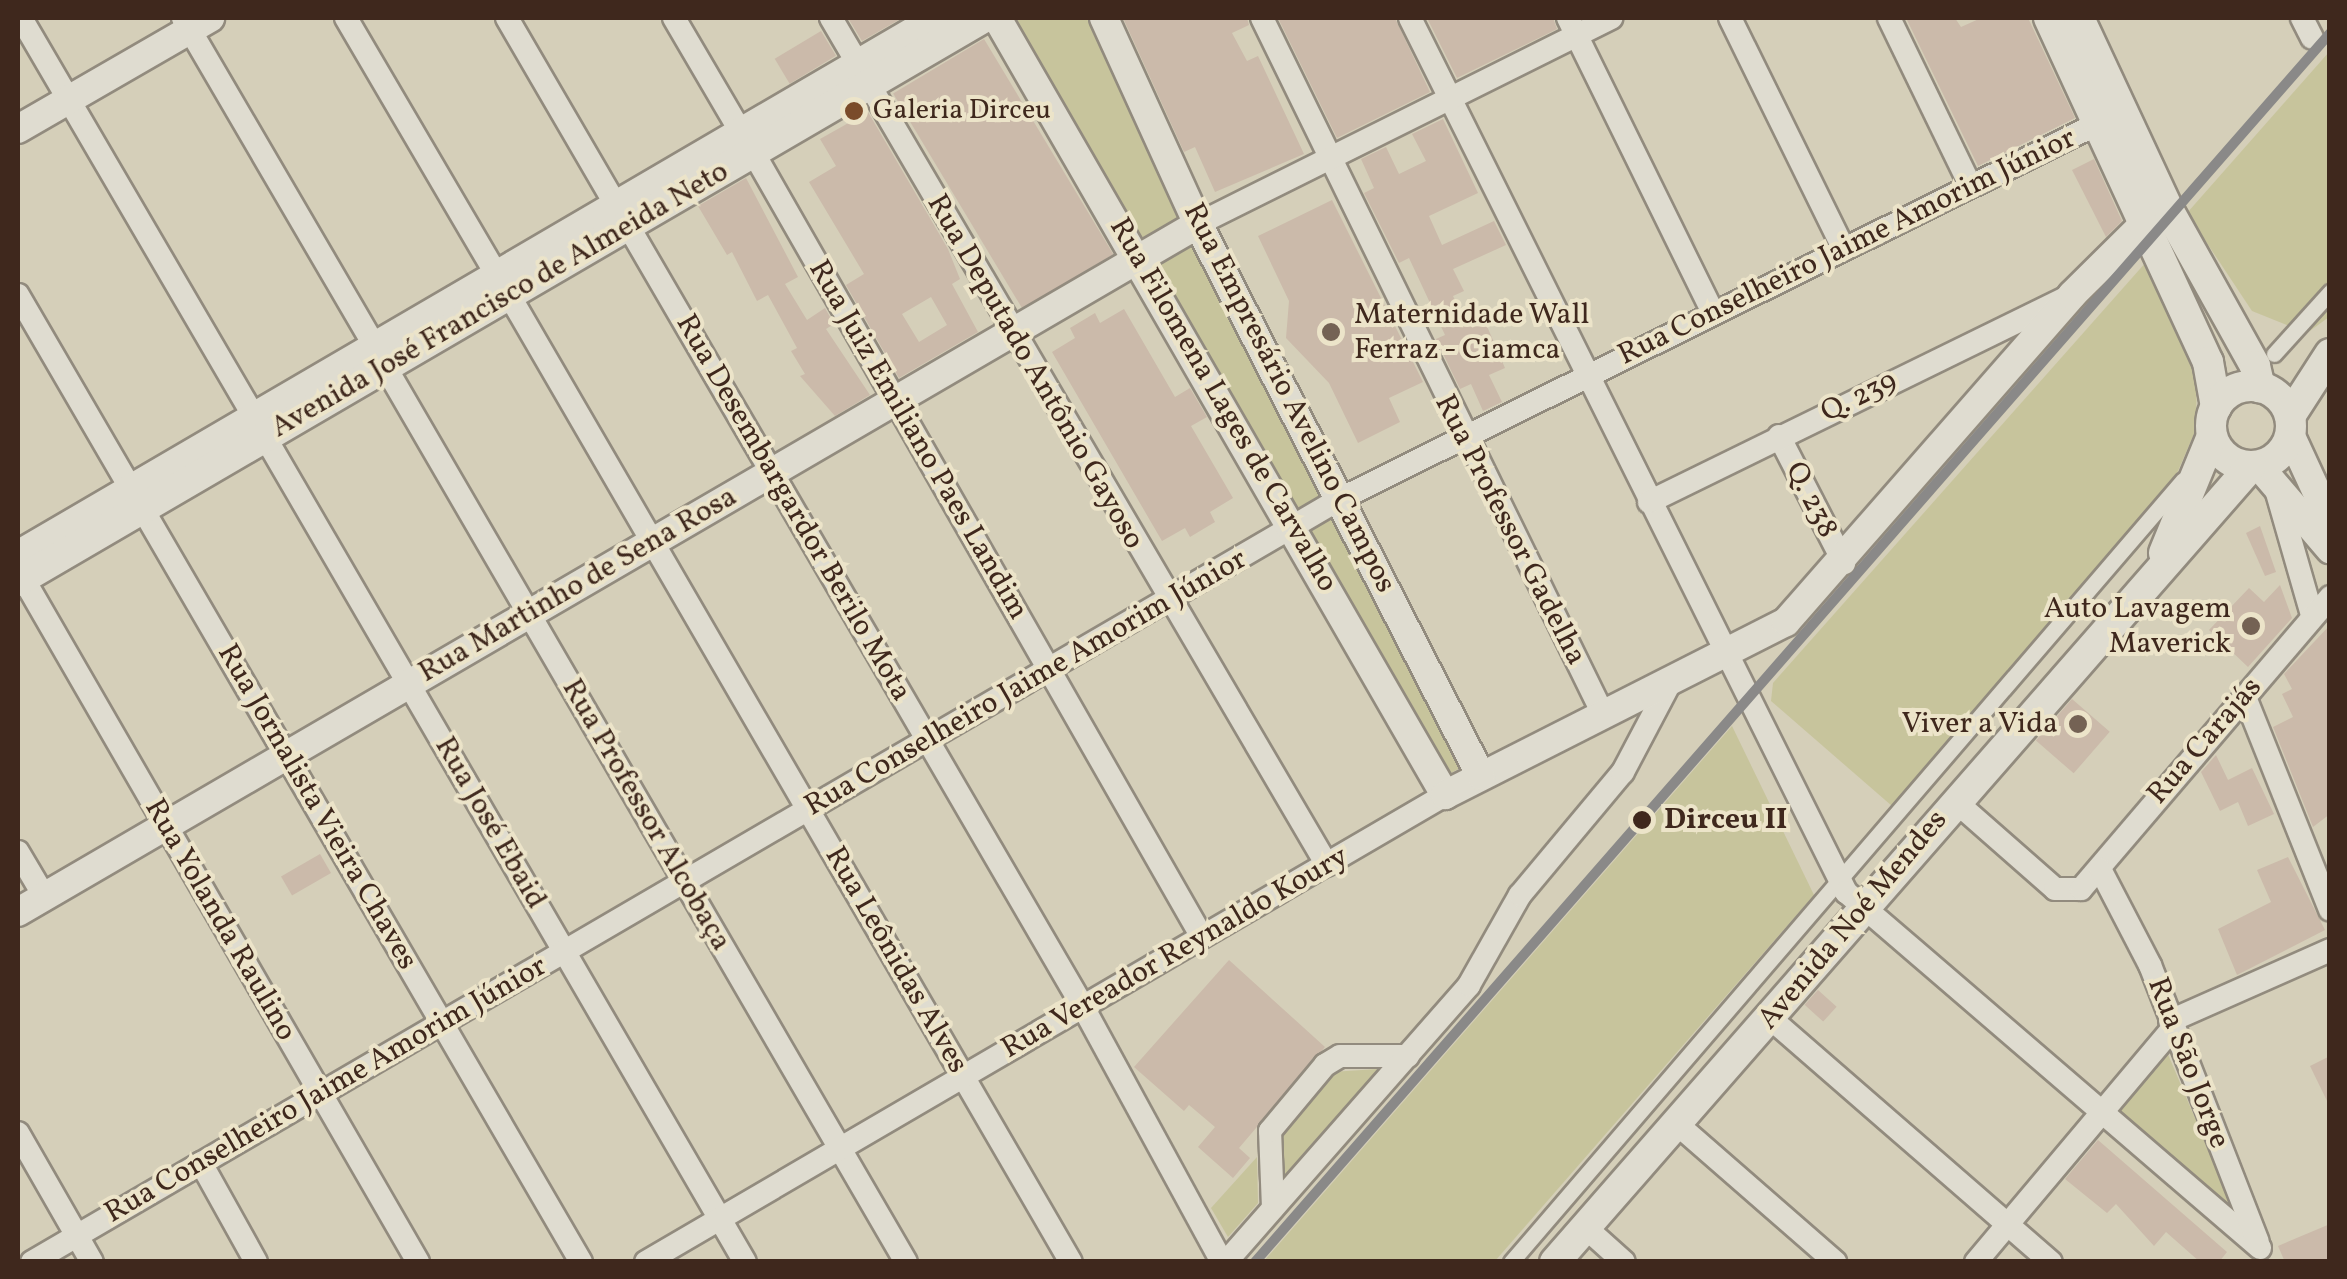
<!DOCTYPE html>
<meta charset="utf-8">
<style>
body{margin:0}
#map{position:relative;width:2347px;height:1279px;overflow:hidden;background:#d5cfb9;font-family:Vollkorn,serif}
div>[style]{position:absolute}
.green>*{inset:0;background:#c7c49c}
.building>*{inset:0;background:#cbbaaa;transform-origin:0 0}
.roads{filter:drop-shadow(2px 0 #928b7e) drop-shadow(-2px 0 #928b7e) drop-shadow(0 2px #928b7e) drop-shadow(0 -2px #928b7e)}
.pedestrian>*{height:15px;margin:-7.5px;padding:0 7.5px;transform-origin:7.5px;border-radius:7.5px;background:#dfdcd0}
.minor>*{height:22px;margin:-11px;padding:0 11px;transform-origin:11px;border-radius:11px;background:#dfdcd0}
.tertiary>*{height:28px;margin:-14px;padding:0 14px;transform-origin:14px;border-radius:14px;background:#dfdcd0}
.secondary>*{height:30px;margin:-15px;padding:0 15px;transform-origin:15px;border-radius:15px;background:#dfdcd0}
.secondary>.ring{margin:-15px;padding:0;box-sizing:content-box;background:none;border:30px solid #dfdcd0;border-radius:50%}
.rail-1>*{height:10px;margin:-5px;padding:0 5px;transform-origin:5px;border-radius:5px;background:#8a8988}
.dots>*{width:28px;height:28px;translate:-50% -50%;box-sizing:border-box;border:5px solid #ece4c9;border-radius:50%}
span{translate:-50% -50%;white-space:nowrap;text-align:center;line-height:1.15;-webkit-text-stroke:8px #ece4c9;paint-order:stroke}
.bus-label{font-size:28px;color:#3f281d}
.left{translate:0 -50%;text-align:left}
.street-label{font-size:30px;color:#3f281d}
.poi-label{font-size:30px;color:#3f281d}
.right{translate:-100% -50%;text-align:right}
.stop-label{font-size:30px;color:#3f281d;font-weight:700}
.frame{position:absolute;inset:0;border:20px solid #3f281d;pointer-events:none}
</style>
<div id="map">
<div class="green">
<i style="clip-path:polygon(1007px 18px,1095px 18px,1467px 764px,1442px 778px)"></i>
<i style="clip-path:polygon(2329px 52px,2329px 317px,2307px 333px,2252px 311px,2187px 213px)"></i>
<i style="clip-path:polygon(2147px 261px,2197px 365px,2196px 429px,2175px 478px,1892px 806px,1771px 701px,1773px 683px)"></i>
<i style="clip-path:polygon(1732px 726px,1814px 895px,1495px 1261px,1264px 1261px)"></i>
<i style="clip-path:polygon(2167px 1052px,2239px 1222px,2112px 1113px)"></i>
<i style="clip-path:polygon(1378px 1069px,1284px 1176px,1281px 1131px,1331px 1072px)"></i>
<i style="clip-path:polygon(1257px 1157px,1258px 1203px,1228px 1237px,1211px 1208px)"></i>
</div>
<div class="building">
<i style="clip-path:polygon(848px 18px,902px 18px,862px 41px)"></i>
<i style="clip-path:polygon(1123px 18px,1247px 18px,1249px 25px,1232px 33px,1247px 61px,1258px 56px,1304px 154px,1215px 192px,1195px 147px,1184px 152px)"></i>
<i style="clip-path:polygon(1278px 18px,1395px 18px,1430px 92px,1337px 138px)"></i>
<i style="clip-path:polygon(1427px 18px,1553px 18px,1557px 29px,1457px 78px)"></i>
<i style="clip-path:polygon(1955px 18px,1961px 27px,1981px 18px,2028px 18px,2075px 118px,1978px 166px,1907px 20px)"></i>
<i style="left:821px;top:31px;width:29px;height:54px;rotate:59deg"></i>
<i style="left:984px;top:39px;width:251px;height:106px;rotate:59deg"></i>
<i style="clip-path:polygon(evenodd,868px 112px,948px 249px,960px 279px,952px 284px,978px 332px,899px 378px,846px 285px,864px 274px,809px 182px,836px 166px,820px 139px,868px 112px,931px 297px,947px 325px,919px 342px,902px 314px,931px 297px)"></i>
<i style="clip-path:polygon(1443px 119px,1478px 193px,1429px 216px,1442px 245px,1494px 221px,1506px 245px,1453px 269px,1464px 291px,1453px 296px,1467px 325px,1483px 317px,1505px 368px,1489px 375px,1502px 402px,1483px 411px,1471px 384px,1460px 389px,1436px 339px,1445px 335px,1409px 258px,1399px 263px,1364px 193px,1374px 188px,1361px 159px,1386px 147px,1399px 174px,1426px 161px,1412px 134px)"></i>
<i style="clip-path:polygon(2094px 159px,2122px 221px,2106px 237px,2072px 170px)"></i>
<i style="clip-path:polygon(746px 178px,798px 277px,785px 284px,807px 320px,825px 308px,834px 324px,826px 329px,870px 395px,835px 416px,800px 376px,805px 374px,791px 351px,797px 348px,768px 295px,757px 301px,732px 252px,727px 255px,698px 206px)"></i>
<i style="clip-path:polygon(1332px 200px,1423px 382px,1389px 398px,1400px 422px,1358px 443px,1329px 383px,1286px 338px,1289px 301px,1258px 236px)"></i>
<i style="clip-path:polygon(1124px 309px,1175px 397px,1190px 388px,1207px 417px,1191px 426px,1233px 498px,1210px 512px,1215px 522px,1190px 537px,1185px 528px,1162px 541px,1052px 352px,1075px 338px,1070px 328px,1095px 313px,1100px 323px)"></i>
<i style="clip-path:polygon(2260px 526px,2276px 572px,2265px 576px,2246px 533px)"></i>
<i style="clip-path:polygon(2280px 585px,2292px 618px,2248px 667px,2209px 630px,2249px 588px,2264px 602px)"></i>
<i style="clip-path:polygon(2330px 625px,2330px 814px,2313px 827px,2273px 727px,2293px 717px,2282px 694px,2292px 689px,2284px 674px)"></i>
<i style="left:2072px;top:699px;width:50px;height:55px;rotate:41deg"></i>
<i style="clip-path:polygon(2216px 755px,2228px 780px,2252px 768px,2274px 814px,2248px 826px,2238px 802px,2220px 811px,2201px 772px)"></i>
<i style="left:320px;top:854px;width:22px;height:45px;rotate:60deg"></i>
<i style="clip-path:polygon(2288px 857px,2325px 930px,2237px 975px,2218px 929px,2271px 902px,2257px 870px)"></i>
<i style="clip-path:polygon(1229px 960px,1325px 1047px,1239px 1148px,1250px 1158px,1233px 1178px,1198px 1147px,1215px 1127px,1189px 1105px,1184px 1111px,1134px 1067px)"></i>
<i style="left:1818px;top:990px;width:25px;height:20px;rotate:42deg"></i>
<i style="clip-path:polygon(2330px 1056px,2330px 1107px,2310px 1066px)"></i>
<i style="clip-path:polygon(2098px 1140px,2227px 1252px,2219px 1262px,2200px 1262px,2166px 1232px,2154px 1246px,2116px 1204px,2107px 1213px,2065px 1179px)"></i>
<i style="clip-path:polygon(2330px 1224px,2330px 1262px,2285px 1262px,2278px 1246px)"></i>
</div>
<div class="roads">
<div class="pedestrian">
<i style="left:2274px;top:354px;width:84px;rotate:-47.9deg"></i>
<i style="left:1511px;top:1262px;width:1031px;rotate:-49.33deg"></i>
</div>
<div class="minor">
<i style="left:21px;top:18px;width:461px;rotate:59.7deg"></i>
<i style="left:183px;top:18px;width:381px;rotate:59.7deg"></i>
<i style="left:346px;top:18px;width:298px;rotate:59.6deg"></i>
<i style="left:507px;top:18px;width:1145px;rotate:59.78deg"></i>
<i style="left:1083px;top:1007px;width:290px;rotate:61.4deg"></i>
<i style="left:674px;top:18px;width:132px;rotate:59.6deg"></i>
<i style="left:831px;top:18px;width:53px;rotate:59.6deg"></i>
<i style="left:1262px;top:18px;width:777px;rotate:63.9deg"></i>
<i style="left:1410px;top:18px;width:977px;rotate:63.49deg"></i>
<i style="left:1846px;top:892px;width:546px;rotate:40.69deg"></i>
<i style="left:1568px;top:18px;width:329px;rotate:63.8deg"></i>
<i style="left:1730px;top:18px;width:256px;rotate:63.8deg"></i>
<i style="left:1889px;top:18px;width:186px;rotate:64.1deg"></i>
<i style="left:2302px;top:18px;width:22px;rotate:63deg"></i>
<i style="left:869px;top:84px;width:905px;rotate:59.61deg"></i>
<i style="left:753px;top:152px;width:904px;rotate:60.23deg"></i>
<i style="left:1198px;top:224px;width:462px;rotate:-26.5deg"></i>
<i style="left:18px;top:295px;width:1119px;rotate:59.79deg"></i>
<i style="left:509px;top:295px;width:1118px;rotate:59.84deg"></i>
<i style="left:386px;top:368px;width:1034px;rotate:59.82deg"></i>
<i style="left:1779px;top:436px;width:143px;rotate:62.9deg"></i>
<i style="left:265px;top:437px;width:954px;rotate:59.81deg"></i>
<i style="left:2277px;top:493px;width:127px;rotate:74deg"></i>
<i style="left:1649px;top:502px;width:468px;rotate:-26.1deg"></i>
<i style="left:23px;top:578px;width:790px;rotate:59.99deg"></i>
<i style="left:2245px;top:697px;width:229px;rotate:68.2deg"></i>
<i style="left:1955px;top:801px;width:133px;rotate:41.3deg"></i>
<i style="left:2055px;top:889px;width:26px"></i>
<i style="left:2081px;top:889px;width:384px;rotate:-49.5deg"></i>
<i style="left:18px;top:852px;width:51px;rotate:59.4deg"></i>
<i style="left:2100px;top:869px;width:108px;rotate:62.5deg"></i>
<i style="left:2150px;top:965px;width:297px;rotate:68.7deg"></i>
<i style="left:1770px;top:1018px;width:372px;rotate:41deg"></i>
<i style="left:2170px;top:1021px;width:175px;rotate:-23.9deg"></i>
<i style="left:1677px;top:1124px;width:210px;rotate:41.1deg"></i>
<i style="left:18px;top:1133px;width:149px;rotate:60.2deg"></i>
<i style="left:201px;top:1163px;width:113px;rotate:60.9deg"></i>
<i style="left:1273px;top:1208px;width:77px;rotate:-92.2deg"></i>
<i style="left:1270px;top:1131px;width:86px;rotate:-50.2deg"></i>
<i style="left:1325px;top:1065px;width:17px;rotate:-31deg"></i>
<i style="left:1340px;top:1056px;width:68px"></i>
<i style="left:1585px;top:1227px;width:52px;rotate:41.9deg"></i>
<i style="left:32px;top:1262px;width:1514px;rotate:-30.26deg"></i>
<i style="left:1340px;top:499px;width:847px;rotate:-26.35deg"></i>
<i style="left:646px;top:1262px;width:925px;rotate:-30.31deg"></i>
<i style="left:1226px;top:1262px;width:368px;rotate:-48.7deg"></i>
<i style="left:1469px;top:985px;width:103px;rotate:-60.5deg"></i>
<i style="left:1520px;top:895px;width:160px;rotate:-50.1deg"></i>
<i style="left:1623px;top:772px;width:101px;rotate:-62.2deg"></i>
<i style="left:1976px;top:1262px;width:306px;rotate:-49.9deg"></i>
</div>
<div class="tertiary">
<i style="left:997px;top:18px;width:897px;rotate:60.03deg"></i>
<i style="left:1445px;top:795px;width:382px;rotate:-26.9deg"></i>
<i style="left:1786px;top:622px;width:434px;rotate:-48.8deg"></i>
<i style="left:2072px;top:295px;width:124px;rotate:-44.7deg"></i>
<i style="left:1104px;top:18px;width:226px;rotate:65.5deg"></i>
<i style="left:1198px;top:224px;width:620px;rotate:62.86deg"></i>
<i style="left:18px;top:129px;width:222px;rotate:-30deg"></i>
<i style="left:2290px;top:434px;width:96px;rotate:65.3deg"></i>
<i style="left:2258px;top:465px;width:111px;rotate:49.4deg"></i>
<i style="left:18px;top:912px;width:1366px;rotate:-30.24deg"></i>
</div>
<div class="secondary">
<i style="left:2049px;top:18px;width:379px;rotate:65.2deg"></i>
<i style="left:2208px;top:362px;width:46px;rotate:79.9deg"></i>
<i style="left:2079px;top:18px;width:215px;rotate:65deg"></i>
<i style="left:2170px;top:213px;width:175px;rotate:60.9deg"></i>
<i style="left:2255px;top:366px;width:22px;rotate:77deg"></i>
<i class="ring" style="left:2211px;top:386px;width:50px;height:50px"></i>
<i style="left:2290px;top:416px;width:74px;rotate:-57.2deg"></i>
<i style="left:2164px;top:553px;width:126px;rotate:-67.7deg"></i>
<i style="left:18px;top:556px;width:1066px;rotate:-30.32deg"></i>
<i style="left:18px;top:581px;width:1117px;rotate:-30.26deg"></i>
<i style="left:1555px;top:1262px;width:1057px;rotate:-48.83deg"></i>
</div>
</div>
<div class="rail-1">
<i style="left:1255px;top:1262px;width:1633px;rotate:-48.82deg"></i>
</div>
<div class="dots">
<i style="left:854px;top:111px;background:#7a4b2a"></i>
<i style="left:1331px;top:332px;background:#746254"></i>
<i style="left:2251px;top:626px;background:#746254"></i>
<i style="left:2078px;top:724px;background:#746254"></i>
<i style="left:1642px;top:820px;background:#3f281d"></i>
</div>
<div class="bus-label">
<span class="left" style="left:873px;top:111px">Galeria Dirceu</span>
</div>
<div class="street-label">
<span style="left:1847px;top:247px;rotate:-26deg">Rua Conselheiro Jaime Amorim Júnior</span>
<span style="left:500px;top:300px;rotate:-30deg">Avenida José Francisco de Almeida Neto</span>
<span style="left:1035px;top:372px;rotate:60deg">Rua Deputado Antônio Gayoso</span>
<span style="left:1859px;top:397px;rotate:-26deg">Q. 239</span>
<span style="left:1289px;top:398px;rotate:63deg">Rua Empresário Avelino Campos</span>
<span style="left:1223px;top:405px;rotate:60deg">Rua Filomena Lages de Carvalho</span>
<span style="left:918px;top:440px;rotate:60deg">Rua Juiz Emiliano Paes Landim</span>
<span style="left:1811px;top:500px;rotate:63deg">Q. 238</span>
<span style="left:793px;top:508px;rotate:60deg">Rua Desembargardor Berilo Mota</span>
<span style="left:1510px;top:530px;rotate:63deg">Rua Professor Gadelha</span>
<span style="left:578px;top:585px;rotate:-30deg">Rua Martinho de Sena Rosa</span>
<span style="left:1026px;top:683px;rotate:-30deg">Rua Conselheiro Jaime Amorim Júnior</span>
<span style="left:2205px;top:741px;rotate:-49deg">Rua Carajás</span>
<span style="left:317px;top:807px;rotate:60deg">Rua Jornalista Vieira Chaves</span>
<span style="left:646px;top:815px;rotate:60deg">Rua Professor Alcobaça</span>
<span style="left:490px;top:823px;rotate:60deg">Rua José Ebaid</span>
<span style="left:220px;top:920px;rotate:60deg">Rua Yolanda Raulino</span>
<span style="left:1853px;top:920px;rotate:-50deg">Avenida Noé Mendes</span>
<span style="left:1175px;top:953px;rotate:-30deg">Rua Vereador Reynaldo Koury</span>
<span style="left:896px;top:960px;rotate:60deg">Rua Leônidas Alves</span>
<span style="left:2188px;top:1063px;rotate:69deg">Rua São Jorge</span>
<span style="left:326px;top:1090px;rotate:-30deg">Rua Conselheiro Jaime Amorim Júnior</span>
</div>
<div class="poi-label">
<span class="left" style="left:1354px;top:332px">Maternidade Wall<br>Ferraz - Ciamca</span>
<span class="right" style="left:2231px;top:626px">Auto Lavagem<br>Maverick</span>
<span class="right" style="left:2058px;top:724px">Viver a Vida</span>
</div>
<div class="stop-label">
<span class="left" style="left:1664px;top:820px">Dirceu II</span>
</div>
<div class="frame"></div>
</div>
